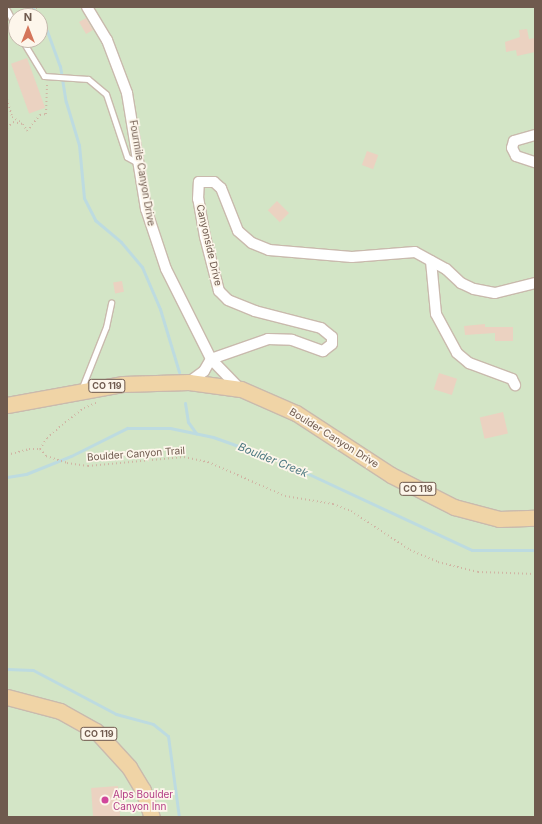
<!DOCTYPE html>
<style>
body{margin:0}
#map{position:relative;width:542px;height:824px;overflow:hidden;background:#f9f2e6;font-family:Inter,sans-serif}
div>[style]{position:absolute}
.green>*{inset:0;background:#d3e5c6}
.stream>*{height:3px;margin:-1.5px;padding:0 1.5px;transform-origin:1.5px;border-radius:1.5px;background:#bddbe0}
.building>*{inset:0;background:#ebd2c1;transform-origin:0 0}
.path>*{height:2px;margin-top:-1px;transform-origin:0;background:repeating-linear-gradient(90deg,#d0b5a4 0 1px,transparent 0 4px)}
.roads{filter:drop-shadow(1px 0 #c9baad) drop-shadow(-1px 0 #c9baad) drop-shadow(0 1px #c9baad) drop-shadow(0 -1px #c9baad)}
.lane>*{height:5px;margin:-2.5px;padding:0 2.5px;transform-origin:2.5px;border-radius:2.5px;background:#fff}
.street>*{height:10px;margin:-5px;padding:0 5px;transform-origin:5px;border-radius:5px;background:#fff}
.primary>*{height:15px;margin:-7.5px;padding:0 7.5px;transform-origin:7.5px;border-radius:7.5px;background:#f0d4a6}
.dots>*{width:11px;height:11px;translate:-50% -50%;box-sizing:border-box;border:2px solid #fdf6eb;border-radius:50%}
span{translate:-50% -50%;white-space:nowrap;text-align:center;line-height:1.15;-webkit-text-stroke:3.5px #fdf6eb;paint-order:stroke}
.shield-label span{padding:1px 3px;background:#fdf6eb;border:1px solid;border-radius:3px;-webkit-text-stroke-width:0}
.shield-label{font-size:9px;color:#6f5a4e;font-weight:700}
.street-label{font-size:10px;color:#6f5a4e}
.hotel-label{font-size:10px;color:#b23c85}
.left{translate:0 -50%;text-align:left}
.water-label{font-size:11px;color:#4b7780;font-style:italic}
.frame{position:absolute;inset:0;border:8px solid #6f5a4e;pointer-events:none}
.north{position:absolute;left:8px;top:8px;width:40px;height:40px;box-sizing:border-box;background:#fdf6eb;border:1px solid #c4b8ac;border-radius:50%;rotate:0deg;font-size:11px;font-weight:700;line-height:16px;text-align:center;color:#6f5a4e}
.north::after{content:'';display:block;margin:auto;width:14px;height:18px;background:#d4755a;clip-path:polygon(50% 0,100% 100%,50% 72%,0 100%)}
</style>
<div id="map">
<div class="green">
<i style="clip-path:polygon(evenodd,7px 7px,535px 7px,535px 817px,7px 817px,7px 7px,16px 16px,40px 16px,40px 40px,16px 40px,16px 16px)"></i>
</div>
<div class="stream">
<i style="left:32px;top:7px;width:11px;rotate:56deg"></i>
<i style="left:40px;top:20px;width:13px;rotate:58deg"></i>
<i style="left:47px;top:31px;width:37px;rotate:70deg"></i>
<i style="left:60px;top:66px;width:36px;rotate:81deg"></i>
<i style="left:66px;top:102px;width:45px;rotate:73.2deg"></i>
<i style="left:79px;top:145px;width:53px;rotate:84.6deg"></i>
<i style="left:84px;top:198px;width:25px;rotate:63deg"></i>
<i style="left:95px;top:220px;width:34px;rotate:40deg"></i>
<i style="left:121px;top:242px;width:33px;rotate:50deg"></i>
<i style="left:142px;top:267px;width:46px;rotate:66.8deg"></i>
<i style="left:160px;top:309px;width:66px;rotate:73.2deg"></i>
<i style="left:185px;top:403px;width:19px;rotate:81deg"></i>
<i style="left:188px;top:422px;width:14px;rotate:54deg"></i>
<i style="left:7px;top:477px;width:19px;rotate:-9deg"></i>
<i style="left:26px;top:474px;width:48px;rotate:-21.8deg"></i>
<i style="left:71px;top:456px;width:63px;rotate:-26.6deg"></i>
<i style="left:127px;top:428px;width:43px"></i>
<i style="left:170px;top:428px;width:44px;rotate:11.8deg"></i>
<i style="left:213px;top:437px;width:74px;rotate:19.7deg"></i>
<i style="left:283px;top:462px;width:208px;rotate:25deg"></i>
<i style="left:472px;top:550px;width:63px"></i>
<i style="left:7px;top:669px;width:26px;rotate:2deg"></i>
<i style="left:33px;top:670px;width:94px;rotate:27.9deg"></i>
<i style="left:116px;top:714px;width:38px;rotate:15deg"></i>
<i style="left:153px;top:724px;width:19px;rotate:39deg"></i>
<i style="left:168px;top:736px;width:82px;rotate:82.3deg"></i>
</div>
<div class="building">
<i style="left:86px;top:18px;width:14px;height:8px;rotate:60deg"></i>
<i style="clip-path:polygon(527px 29px,529px 39px,535px 38px,535px 52px,517px 56px,516px 50px,506px 52px,505px 42px,520px 37px,519px 30px)"></i>
<i style="left:27px;top:58px;width:53px;height:17px;rotate:70deg"></i>
<i style="left:367px;top:151px;width:12px;height:15px;rotate:20deg"></i>
<i style="left:277px;top:201px;width:17px;height:13px;rotate:45deg"></i>
<i style="left:122px;top:281px;width:11px;height:9px;rotate:80deg"></i>
<i style="clip-path:polygon(485px 324px,485px 327px,513px 327px,513px 341px,495px 341px,495px 333px,465px 335px,464px 326px)"></i>
<i style="left:439px;top:373px;width:19px;height:17px;rotate:18deg"></i>
<i style="left:503px;top:412px;width:22px;height:24px;rotate:77deg"></i>
<i style="left:118px;top:786px;width:31px;height:27px;rotate:86deg"></i>
</div>
<div class="path">
<i style="left:17px;top:15px;width:23px;rotate:-20deg"></i>
<i style="left:7px;top:99px;width:19px;rotate:74deg"></i>
<i style="left:12px;top:117px;width:12px;rotate:31deg"></i>
<i style="left:7px;top:128px;width:8px;rotate:-45deg"></i>
<i style="left:13px;top:122px;width:10px;rotate:11deg"></i>
<i style="left:23px;top:124px;width:8px;rotate:60deg"></i>
<i style="left:27px;top:131px;width:21px;rotate:-51deg"></i>
<i style="left:40px;top:115px;width:6px;rotate:-9deg"></i>
<i style="left:46px;top:114px;width:31px;rotate:-88deg"></i>
<i style="left:40px;top:449px;width:13px;rotate:-58deg"></i>
<i style="left:47px;top:438px;width:20px;rotate:-41deg"></i>
<i style="left:62px;top:425px;width:28px;rotate:-38deg"></i>
<i style="left:84px;top:408px;width:15px;rotate:-23deg"></i>
<i style="left:7px;top:455px;width:23px;rotate:-15deg"></i>
<i style="left:29px;top:449px;width:11px"></i>
<i style="left:40px;top:449px;width:9px;rotate:49deg"></i>
<i style="left:46px;top:456px;width:22px;rotate:18deg"></i>
<i style="left:67px;top:463px;width:21px;rotate:8deg"></i>
<i style="left:88px;top:466px;width:96px;rotate:-5.4deg"></i>
<i style="left:184px;top:457px;width:25px;rotate:12deg"></i>
<i style="left:208px;top:462px;width:84px;rotate:23.8deg"></i>
<i style="left:285px;top:496px;width:49px;rotate:9.5deg"></i>
<i style="left:333px;top:504px;width:19px;rotate:21deg"></i>
<i style="left:351px;top:511px;width:71px;rotate:33.5deg"></i>
<i style="left:410px;top:550px;width:30px;rotate:23deg"></i>
<i style="left:438px;top:562px;width:41px;rotate:14deg"></i>
<i style="left:478px;top:572px;width:57px;rotate:2deg"></i>
</div>
<div class="roads">
<div class="lane">
<i style="left:7px;top:10px;width:19px;rotate:62deg"></i>
<i style="left:22px;top:40px;width:42px;rotate:58.6deg"></i>
<i style="left:44px;top:76px;width:44px;rotate:3.9deg"></i>
<i style="left:88px;top:79px;width:23px;rotate:40deg"></i>
<i style="left:106px;top:94px;width:66px;rotate:71.6deg"></i>
<i style="left:127px;top:157px;width:13px;rotate:29deg"></i>
<i style="left:81px;top:390px;width:68px;rotate:-68.4deg"></i>
<i style="left:106px;top:327px;width:25px;rotate:-78deg"></i>
</div>
<div class="street">
<i style="left:87px;top:7px;width:39px;rotate:59deg"></i>
<i style="left:107px;top:40px;width:57px;rotate:69.3deg"></i>
<i style="left:127px;top:93px;width:118px;rotate:80.7deg"></i>
<i style="left:146px;top:209px;width:63px;rotate:71.6deg"></i>
<i style="left:166px;top:269px;width:101px;rotate:63.4deg"></i>
<i style="left:211px;top:359px;width:40px;rotate:46deg"></i>
<i style="left:535px;top:135px;width:22px;rotate:164deg"></i>
<i style="left:514px;top:141px;width:7px;rotate:106deg"></i>
<i style="left:512px;top:148px;width:9px;rotate:63deg"></i>
<i style="left:516px;top:156px;width:20px;rotate:18deg"></i>
<i style="left:431px;top:261px;width:53px;rotate:84.6deg"></i>
<i style="left:436px;top:314px;width:44px;rotate:61.7deg"></i>
<i style="left:457px;top:353px;width:16px;rotate:40deg"></i>
<i style="left:469px;top:363px;width:46px;rotate:20.4deg"></i>
<i style="left:512px;top:379px;width:7px;rotate:63deg"></i>
<i style="left:189px;top:382px;width:19px;rotate:-36deg"></i>
<i style="left:204px;top:371px;width:14px;rotate:-60deg"></i>
<i style="left:211px;top:359px;width:60px;rotate:-19.3deg"></i>
<i style="left:268px;top:339px;width:24px;rotate:2deg"></i>
<i style="left:292px;top:340px;width:33px;rotate:20deg"></i>
<i style="left:323px;top:351px;width:11px;rotate:-38deg"></i>
<i style="left:332px;top:344px;width:7px;rotate:-90deg"></i>
<i style="left:332px;top:337px;width:14px;rotate:-141deg"></i>
<i style="left:321px;top:328px;width:68px;rotate:-165.6deg"></i>
<i style="left:255px;top:311px;width:29px;rotate:-158deg"></i>
<i style="left:228px;top:300px;width:13px;rotate:-135deg"></i>
<i style="left:219px;top:291px;width:56px;rotate:-104.5deg"></i>
<i style="left:205px;top:237px;width:39px;rotate:-100deg"></i>
<i style="left:198px;top:199px;width:17px;rotate:-87deg"></i>
<i style="left:199px;top:182px;width:15px"></i>
<i style="left:214px;top:182px;width:9px;rotate:41deg"></i>
<i style="left:221px;top:188px;width:46px;rotate:68.4deg"></i>
<i style="left:238px;top:231px;width:18px;rotate:41deg"></i>
<i style="left:252px;top:243px;width:18px;rotate:22deg"></i>
<i style="left:269px;top:250px;width:83px;rotate:4.8deg"></i>
<i style="left:352px;top:257px;width:63px;rotate:-4.5deg"></i>
<i style="left:415px;top:252px;width:35px;rotate:29deg"></i>
<i style="left:446px;top:269px;width:21px;rotate:43deg"></i>
<i style="left:461px;top:283px;width:14px;rotate:25deg"></i>
<i style="left:474px;top:289px;width:21px;rotate:11deg"></i>
<i style="left:495px;top:293px;width:41px;rotate:-14deg"></i>
</div>
<div class="primary">
<i style="left:7px;top:405px;width:118px;rotate:-10.3deg"></i>
<i style="left:123px;top:384px;width:66px;rotate:-1.7deg"></i>
<i style="left:189px;top:382px;width:52px;rotate:7.7deg"></i>
<i style="left:241px;top:389px;width:60px;rotate:23.6deg"></i>
<i style="left:296px;top:413px;width:113px;rotate:33.1deg"></i>
<i style="left:391px;top:475px;width:71px;rotate:26.9deg"></i>
<i style="left:454px;top:507px;width:47px;rotate:14.9deg"></i>
<i style="left:499px;top:519px;width:36px;rotate:-2deg"></i>
<i style="left:7px;top:697px;width:55px;rotate:14.8deg"></i>
<i style="left:60px;top:711px;width:41px;rotate:29.1deg"></i>
<i style="left:96px;top:731px;width:49px;rotate:47.5deg"></i>
<i style="left:129px;top:767px;width:27px;rotate:59deg"></i>
<i style="left:143px;top:790px;width:28px;rotate:72deg"></i>
</div>
</div>
<div class="dots">
<i style="left:105px;top:800px;background:#d1479c"></i>
</div>
<div class="shield-label">
<span style="left:107px;top:386px">CO 119</span>
<span style="left:418px;top:489px">CO 119</span>
<span style="left:99px;top:734px">CO 119</span>
</div>
<div class="street-label">
<span style="left:142px;top:173px;rotate:80deg">Fourmile Canyon Drive</span>
<span style="left:209px;top:245px;rotate:77deg">Canyonside Drive</span>
<span style="left:334px;top:438px;rotate:32deg">Boulder Canyon Drive</span>
<span style="left:136px;top:454px;rotate:-4deg">Boulder Canyon Trail</span>
</div>
<div class="hotel-label">
<span class="left" style="left:113px;top:800px">Alps Boulder<br>Canyon Inn</span>
</div>
<div class="water-label">
<span style="left:273px;top:460px;rotate:22deg">Boulder Creek</span>
</div>
<div class="frame"></div>
<div class="north">N</div>
</div>
